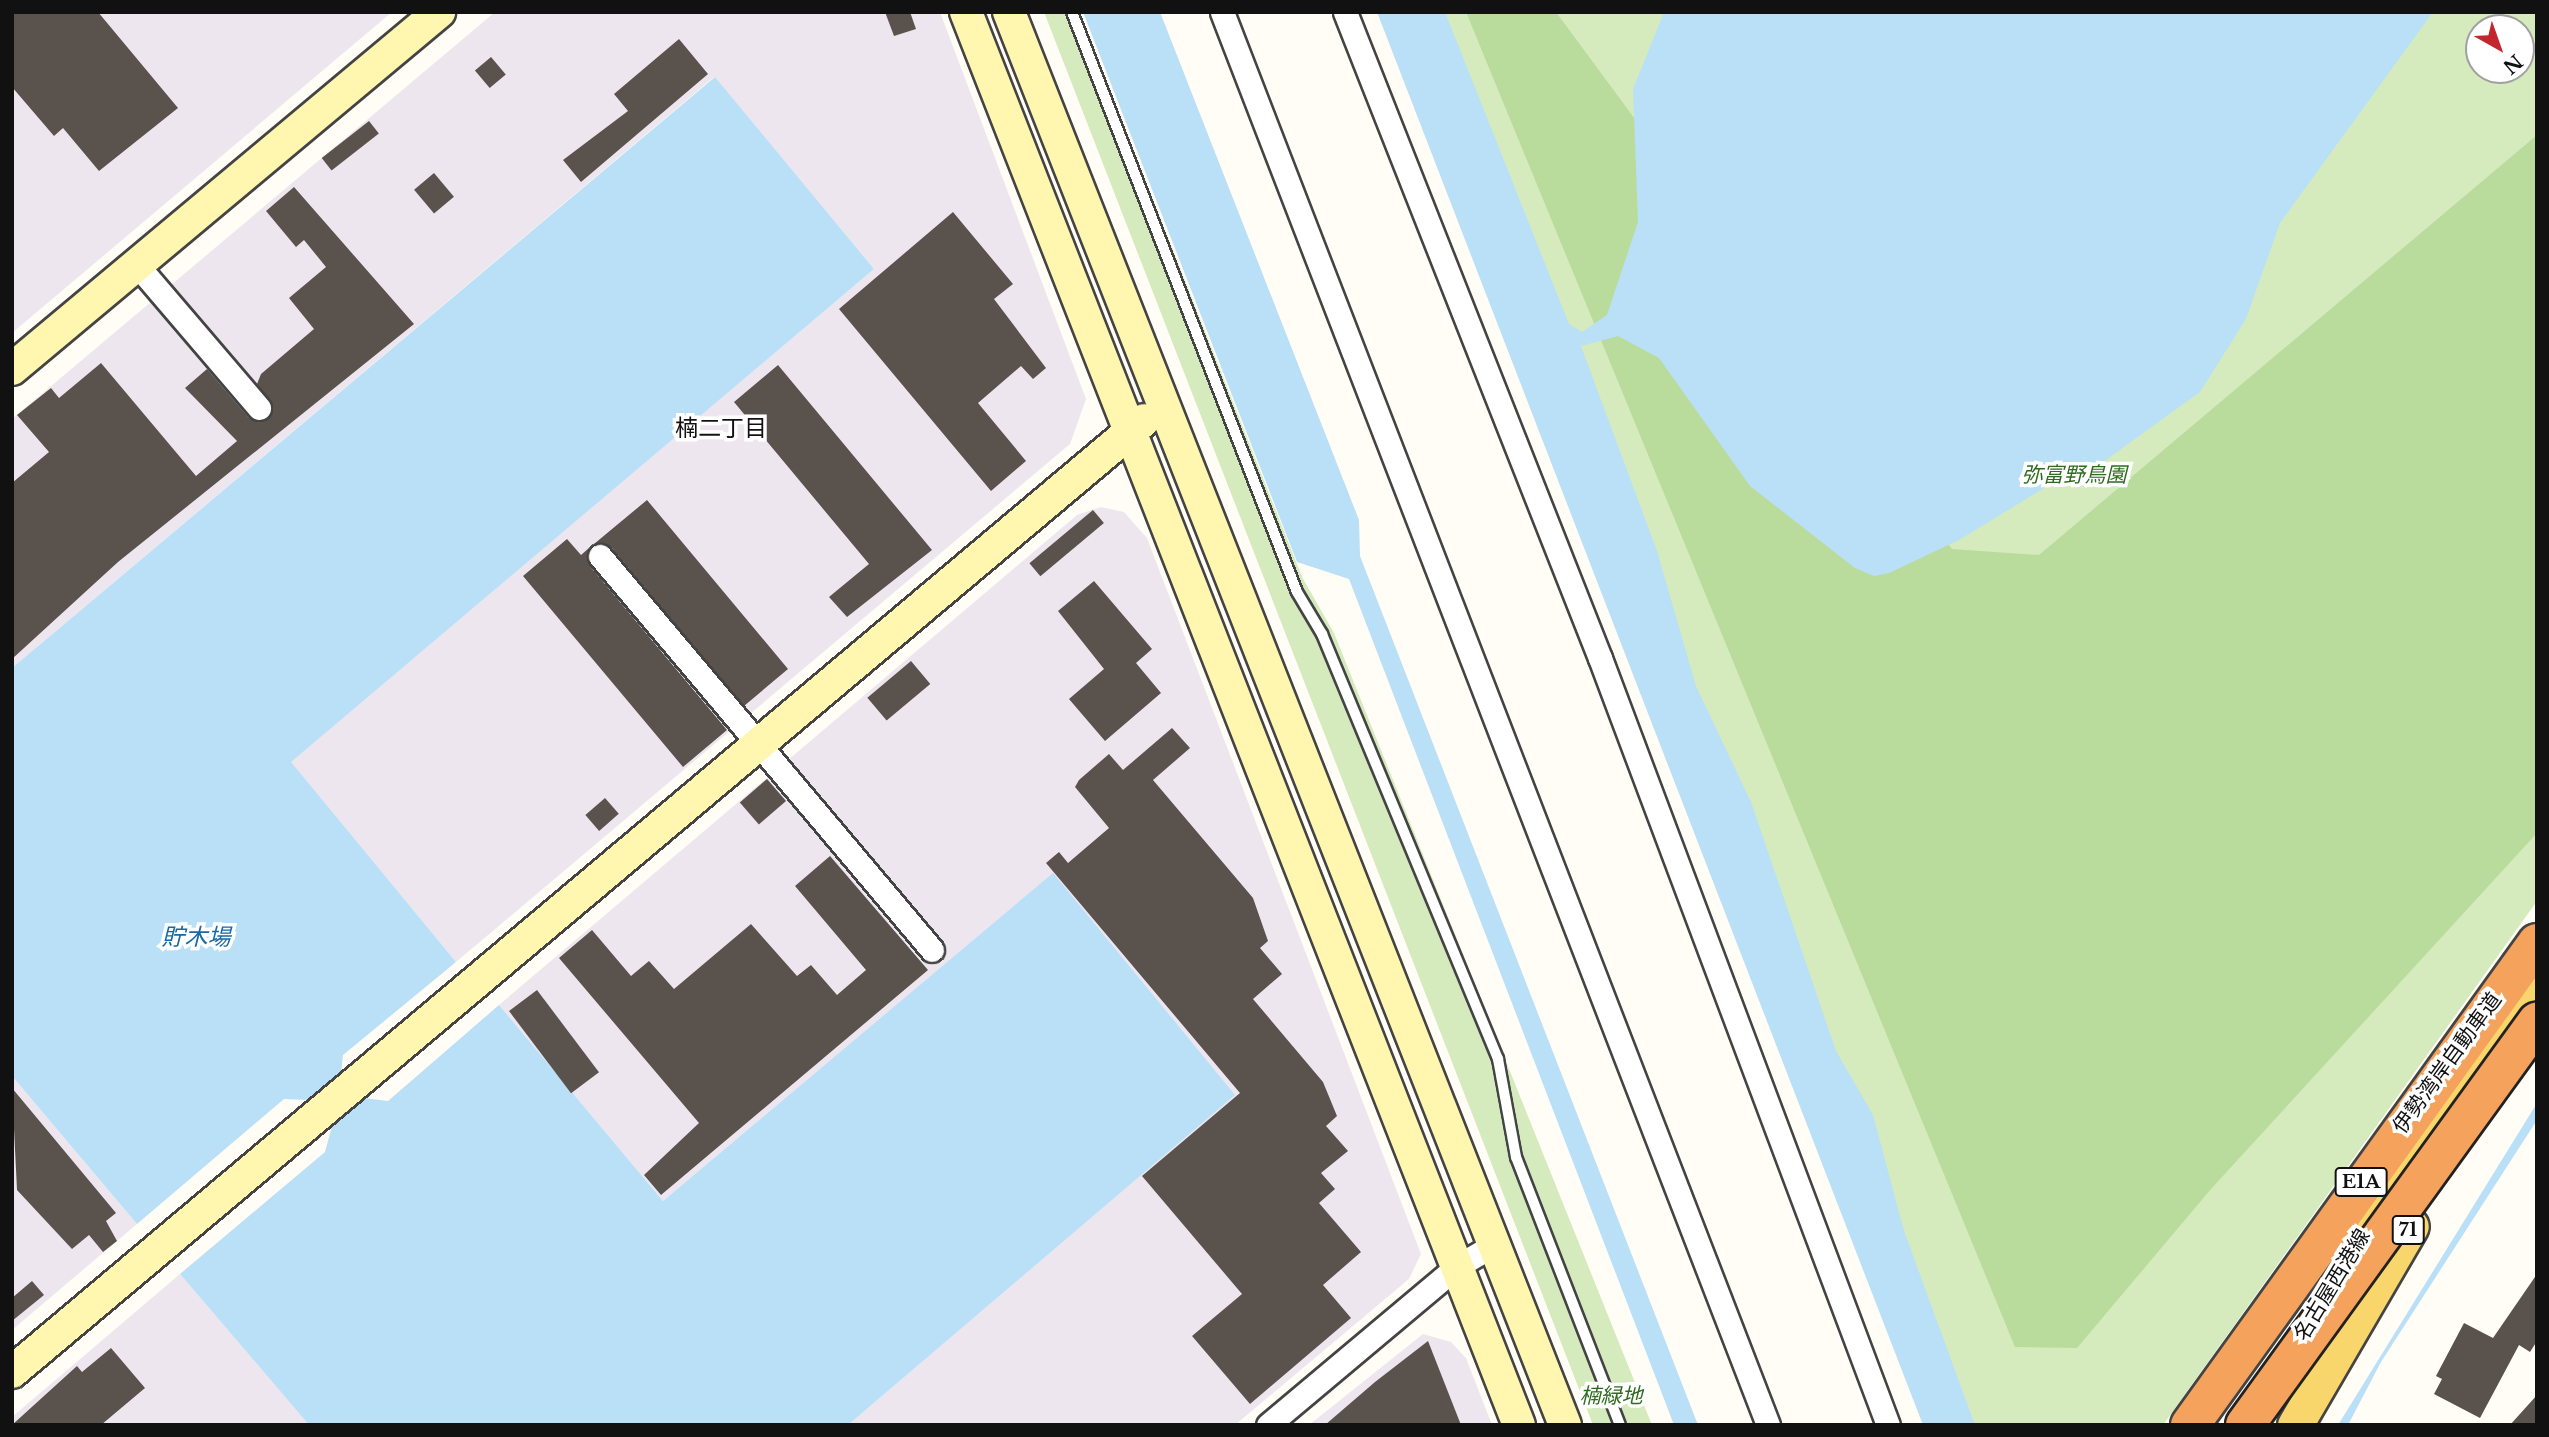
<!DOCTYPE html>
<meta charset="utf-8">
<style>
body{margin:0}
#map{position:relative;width:2549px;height:1437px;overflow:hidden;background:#fffdf5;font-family:"Libre Baskerville","Noto Sans JP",serif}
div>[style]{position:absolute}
.industrial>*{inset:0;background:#eee6ef}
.green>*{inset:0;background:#d5ebbd}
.forest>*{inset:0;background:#b9dc9c}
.water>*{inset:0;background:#b9e0f7}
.building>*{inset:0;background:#5a524d;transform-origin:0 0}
.roads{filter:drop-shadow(2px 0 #444) drop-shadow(-2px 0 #444) drop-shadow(0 2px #444) drop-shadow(0 -2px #444)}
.lane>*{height:10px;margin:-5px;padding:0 5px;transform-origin:5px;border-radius:5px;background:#fff}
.street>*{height:23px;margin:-11.5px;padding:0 11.5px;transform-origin:11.5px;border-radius:11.5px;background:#fff}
.secondary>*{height:32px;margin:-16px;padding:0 16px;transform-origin:16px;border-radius:16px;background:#fff6b0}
.primary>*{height:35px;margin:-17.5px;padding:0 17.5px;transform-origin:17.5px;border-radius:17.5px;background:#f9d66b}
.highway>*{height:38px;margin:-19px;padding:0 19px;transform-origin:19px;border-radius:19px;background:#f5a25d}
.bridges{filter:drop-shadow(2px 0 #222) drop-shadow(-2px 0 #222) drop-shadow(0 2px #222) drop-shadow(0 -2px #222)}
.highway-bridge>*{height:38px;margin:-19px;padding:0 19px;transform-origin:19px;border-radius:19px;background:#f5a25d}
span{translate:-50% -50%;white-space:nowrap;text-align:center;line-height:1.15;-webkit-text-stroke:7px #fff;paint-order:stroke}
.shield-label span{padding:2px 5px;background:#fff;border:2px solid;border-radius:5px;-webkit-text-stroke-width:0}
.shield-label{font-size:19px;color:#111;font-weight:700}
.park-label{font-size:21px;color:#2f6b1f;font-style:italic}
.street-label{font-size:21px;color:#111}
.neighbourhood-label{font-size:23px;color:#111}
.water-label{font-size:23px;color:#1768a6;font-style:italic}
.frame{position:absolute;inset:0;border:14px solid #111;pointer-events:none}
.north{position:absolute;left:2465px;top:14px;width:70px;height:70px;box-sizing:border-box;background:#fff;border:2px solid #a0a0a0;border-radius:50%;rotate:140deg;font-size:19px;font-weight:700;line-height:28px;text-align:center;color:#111}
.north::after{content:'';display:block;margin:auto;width:24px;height:32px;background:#c4262e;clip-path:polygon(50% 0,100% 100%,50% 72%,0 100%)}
</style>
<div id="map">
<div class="industrial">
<i style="clip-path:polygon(12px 12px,392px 12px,12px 333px)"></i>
<i style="clip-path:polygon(495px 12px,940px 12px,1086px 399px,1070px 444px,456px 962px,290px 762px,874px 269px,714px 77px,12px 668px,12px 419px)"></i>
<i style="clip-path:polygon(1101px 507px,1124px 512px,1147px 538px,1421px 1254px,1409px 1279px,1235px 1425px,848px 1425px,1234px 1095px,1053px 874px,663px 1201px,499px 1005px,1077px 515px)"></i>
<i style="clip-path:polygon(12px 1076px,137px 1224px,12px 1330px)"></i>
<i style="clip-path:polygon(180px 1274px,309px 1425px,12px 1425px,12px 1417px)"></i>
<i style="clip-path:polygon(1423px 1334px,1451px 1342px,1466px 1358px,1492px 1425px,1309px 1425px)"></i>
</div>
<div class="green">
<i style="clip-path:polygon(1044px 12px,1079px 12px,1302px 577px,1334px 633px,1652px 1425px,1593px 1425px)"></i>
<i style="clip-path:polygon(evenodd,1397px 12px,2537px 12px,2537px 901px,2163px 1425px,1946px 1425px,1397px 12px,2479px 28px,2521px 28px,2521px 70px,2479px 70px,2479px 28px)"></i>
</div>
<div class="forest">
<i style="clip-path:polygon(1466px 12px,1556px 12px,1952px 549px,2039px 555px,2537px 135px,2537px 833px,2211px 1189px,2077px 1348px,2015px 1347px)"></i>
</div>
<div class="water">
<i style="clip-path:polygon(1083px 12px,1160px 12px,1359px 520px,1360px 556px,1698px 1425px,1674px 1425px,1349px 579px,1297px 562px)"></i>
<i style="clip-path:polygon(1377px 12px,1445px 12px,1569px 324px,1582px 332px,1607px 315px,1638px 222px,1633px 89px,1664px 12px,2433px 12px,2280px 223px,2246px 319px,2200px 392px,2099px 465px,2067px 474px,1959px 540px,1889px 573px,1874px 576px,1855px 568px,1750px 486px,1659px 358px,1618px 336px,1581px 346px,1657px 551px,1696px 686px,1751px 802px,1836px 1051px,1873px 1115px,1904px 1231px,1975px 1425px,1923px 1425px)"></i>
<i style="clip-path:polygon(715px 77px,874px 269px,291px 762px,456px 962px,343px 1055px,341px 1073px,364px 1098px,388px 1101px,499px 1005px,663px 1201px,1053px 873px,1235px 1095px,848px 1425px,309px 1425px,180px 1274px,325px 1152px,332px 1126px,308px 1100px,284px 1099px,137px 1224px,12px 1076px,12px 668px)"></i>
<i style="clip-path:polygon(2537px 1103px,2537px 1120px,2381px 1362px,2348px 1425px,2338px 1425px)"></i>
</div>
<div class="building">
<i style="clip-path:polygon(12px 12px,98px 12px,178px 108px,99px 171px,63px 128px,54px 136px,12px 87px)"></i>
<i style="clip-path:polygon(885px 12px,910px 12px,916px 29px,894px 36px)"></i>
<i style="clip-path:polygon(679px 39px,708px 74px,581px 182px,563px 160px,628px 111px,614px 94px)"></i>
<i style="left:491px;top:57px;width:23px;height:21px;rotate:50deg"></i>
<i style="left:369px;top:121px;width:16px;height:60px;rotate:52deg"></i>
<i style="left:434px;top:173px;width:31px;height:26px;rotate:50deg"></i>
<i style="clip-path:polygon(294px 187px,414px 324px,118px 562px,12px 659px,12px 483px,49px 452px,17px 415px,51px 388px,59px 398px,101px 363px,196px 476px,237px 441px,185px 388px,207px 369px,249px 418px,268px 419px,273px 406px,257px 384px,261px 374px,314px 329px,289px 298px,326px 267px,304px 240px,296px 247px,266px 211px)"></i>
<i style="clip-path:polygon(953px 212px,1013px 284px,994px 299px,1046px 368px,1033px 379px,1021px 366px,978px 403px,1026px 461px,991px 491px,839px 309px)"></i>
<i style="clip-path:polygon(778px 365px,932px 550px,847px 617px,829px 597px,869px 564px,734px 402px)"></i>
<i style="clip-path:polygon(647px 500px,788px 669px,744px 706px,611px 547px,594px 544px)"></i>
<i style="left:1093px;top:510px;width:17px;height:83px;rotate:50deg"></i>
<i style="clip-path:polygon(567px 539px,581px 555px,589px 548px,589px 565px,727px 730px,683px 767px,523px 576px)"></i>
<i style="clip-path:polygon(1094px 581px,1152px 649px,1136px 663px,1161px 693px,1105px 741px,1069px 699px,1104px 669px,1058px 611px)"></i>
<i style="left:911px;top:661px;width:30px;height:57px;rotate:50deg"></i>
<i style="clip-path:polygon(1172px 728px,1190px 748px,1153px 780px,1253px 898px,1268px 941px,1260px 948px,1282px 974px,1253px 999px,1323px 1082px,1337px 1116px,1326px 1126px,1348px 1151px,1321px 1173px,1335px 1189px,1319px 1203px,1361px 1252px,1323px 1285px,1351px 1318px,1250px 1404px,1192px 1336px,1242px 1294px,1142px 1176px,1240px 1093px,1046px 863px,1059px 852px,1068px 863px,1109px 828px,1075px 787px,1079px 780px,1109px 754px,1123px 770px)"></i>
<i style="left:767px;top:779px;width:29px;height:36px;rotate:49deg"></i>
<i style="left:605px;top:798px;width:21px;height:26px;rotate:49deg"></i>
<i style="clip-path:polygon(830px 856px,928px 970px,661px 1195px,644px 1175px,699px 1123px,559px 958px,592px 930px,631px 976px,649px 961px,674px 989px,751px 924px,797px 976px,811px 965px,837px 995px,866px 970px,795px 886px)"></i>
<i style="left:537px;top:990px;width:103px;height:35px;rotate:53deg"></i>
<i style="clip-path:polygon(12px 1088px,116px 1213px,106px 1221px,117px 1241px,103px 1252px,89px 1235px,72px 1249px,17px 1190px)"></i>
<i style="clip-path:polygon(2537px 1274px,2537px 1341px,2530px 1352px,2519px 1345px,2480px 1418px,2434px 1394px,2442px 1379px,2436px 1376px,2464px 1323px,2493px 1338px)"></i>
<i style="clip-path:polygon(32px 1281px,44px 1295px,12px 1321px,12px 1298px)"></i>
<i style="clip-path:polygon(1428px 1341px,1461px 1425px,1325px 1425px,1375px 1382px)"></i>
<i style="clip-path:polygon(111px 1348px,145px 1388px,101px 1425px,12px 1425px,77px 1366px,82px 1372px)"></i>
<i style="clip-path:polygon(2537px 1395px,2537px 1425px,2510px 1425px)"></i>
</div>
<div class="roads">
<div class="lane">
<i style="left:1072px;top:12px;width:622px;rotate:68.8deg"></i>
<i style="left:1297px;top:592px;width:49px;rotate:59.2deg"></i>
<i style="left:1322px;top:634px;width:460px;rotate:67.5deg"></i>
<i style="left:1498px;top:1059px;width:100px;rotate:79.6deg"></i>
<i style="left:1516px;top:1157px;width:287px;rotate:68.8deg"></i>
</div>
<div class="street">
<i style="left:1222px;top:12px;width:1515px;rotate:68.87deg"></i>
<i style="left:1345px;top:12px;width:695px;rotate:68.46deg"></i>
<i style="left:1600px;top:658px;width:819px;rotate:69.42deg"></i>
<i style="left:137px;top:265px;width:188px;rotate:49.5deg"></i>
<i style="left:600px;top:556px;width:515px;rotate:49.88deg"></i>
<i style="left:1268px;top:1425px;width:246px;rotate:-40deg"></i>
<i style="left:1456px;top:1267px;width:45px;rotate:-30.5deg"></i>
</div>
<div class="secondary">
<i style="left:966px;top:12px;width:1517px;rotate:68.63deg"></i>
<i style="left:1009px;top:12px;width:1518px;rotate:68.52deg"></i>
<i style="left:12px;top:369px;width:557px;rotate:-39.9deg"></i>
<i style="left:12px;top:1372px;width:1479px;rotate:-40.06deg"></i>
</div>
<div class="primary">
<i style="left:2373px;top:1217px;width:293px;rotate:-56deg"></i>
<i style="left:2295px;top:1425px;width:230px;rotate:-59.8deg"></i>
</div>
<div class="highway">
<i style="left:2190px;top:1425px;width:594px;rotate:-54.25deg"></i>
</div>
</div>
<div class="bridges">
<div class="highway-bridge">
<i style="left:2245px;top:1425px;width:498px;rotate:-54.1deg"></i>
</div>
</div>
<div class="shield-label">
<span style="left:2361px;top:1182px">E1A</span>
<span style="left:2408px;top:1230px">71</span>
</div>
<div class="park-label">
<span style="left:2074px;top:475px">弥富野鳥園</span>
<span style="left:1611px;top:1396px">楠緑地</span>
</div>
<div class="street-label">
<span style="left:2447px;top:1063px;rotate:-54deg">伊勢湾岸自動車道</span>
<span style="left:2332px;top:1285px;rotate:-59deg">名古屋西港線</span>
</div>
<div class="neighbourhood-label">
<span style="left:721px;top:428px">楠二丁目</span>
</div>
<div class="water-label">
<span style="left:196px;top:937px">貯木場</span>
</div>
<div class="frame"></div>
<div class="north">N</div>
</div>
